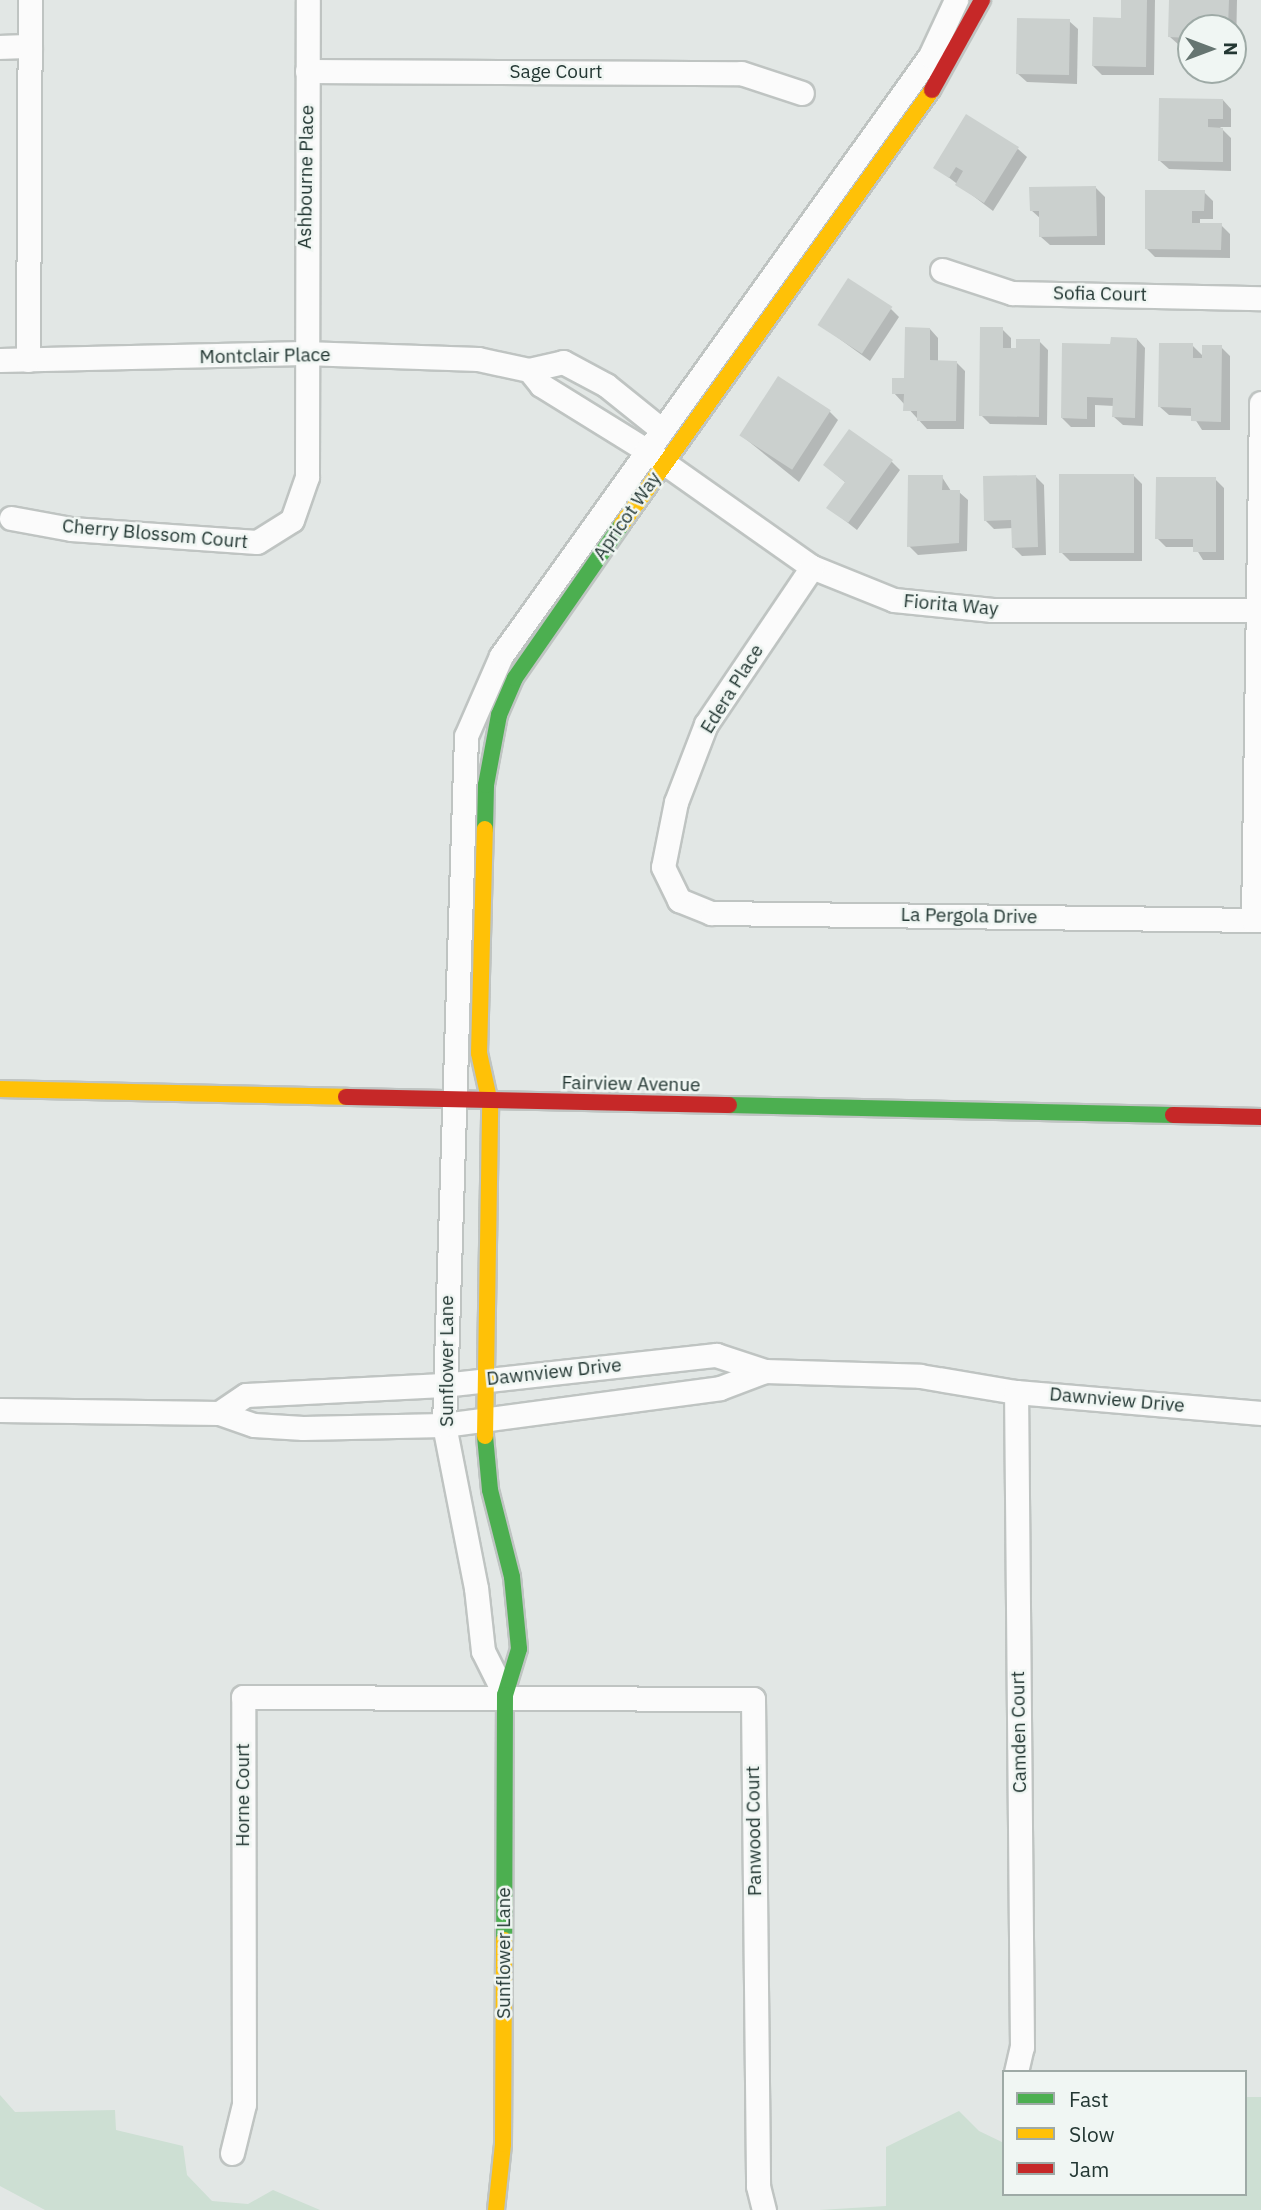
<!DOCTYPE html>
<style>
body{margin:0}
#map{position:relative;width:1261px;height:2210px;overflow:hidden;background:#e2e7e5;font-family:"IBM Plex Sans",sans-serif}
div>[style]{position:absolute}
.green>*{inset:0;background:#cddfd3}
.shadow>*{inset:0;background:#0003}
.building>*{inset:0;background:#cbd0ce;transform-origin:0 0}
.roads{filter:drop-shadow(2px 0 #bfc4c2) drop-shadow(-2px 0 #bfc4c2) drop-shadow(0 2px #bfc4c2) drop-shadow(0 -2px #bfc4c2)}
.street>*{height:23px;margin:-11.5px;padding:0 11.5px;transform-origin:11.5px;border-radius:11.5px;background:#fbfbfb}
.fast>*{height:16px;margin:-8px;padding:0 8px;transform-origin:8px;border-radius:8px;background:#4caf50}
.slow>*{height:16px;margin:-8px;padding:0 8px;transform-origin:8px;border-radius:8px;background:#ffc107}
.jam>*{height:16px;margin:-8px;padding:0 8px;transform-origin:8px;border-radius:8px;background:#c62828}
span{translate:-50% -50%;white-space:nowrap;text-align:center;line-height:1.15;-webkit-text-stroke:5px #f0f6f3;paint-order:stroke}
.street-label{font-size:19px;color:#233733}
.legend{position:absolute;left:1002px;top:2070px;width:245px;height:126px;box-sizing:border-box;background:#f0f6f3;border:2px solid #9eaaa6;margin:0;padding:9px 12px;list-style:none;font-size:21px;color:#233733}
.legend li{display:flex;align-items:center;gap:14px;height:35px}
.legend b{width:35px;border:2px solid #9eaaa6}
.north{position:absolute;left:1177px;top:14px;width:70px;height:70px;box-sizing:border-box;background:#f0f6f3;border:2px solid #9eaaa6;border-radius:50%;rotate:90deg;font-size:19px;font-weight:700;line-height:28px;text-align:center;color:#233733}
.north::after{content:'';display:block;margin:auto;width:24px;height:32px;background:#667571;clip-path:polygon(50% 0,100% 100%,50% 72%,0 100%)}
</style>
<div id="map">
<div class="green">
<i style="clip-path:polygon(0 2095px,15px 2112px,115px 2110px,116px 2130px,183px 2146px,187px 2175px,212px 2201px,248px 2204px,273px 2190px,320px 2210px,45px 2210px,0 2186px)"></i>
<i style="clip-path:polygon(1245px 2097px,1261px 2097px,1261px 2210px,819px 2210px,886px 2206px,886px 2147px,959px 2111px,979px 2131px,1004px 2143px,1004px 2194px,1245px 2194px)"></i>
</div>
<div class="shadow">
<i style="clip-path:polygon(1123px 0,1155px 0,1154px 75px,1102px 75px,1093px 66px,1123px 19px)"></i>
<i style="clip-path:polygon(1171px 0,1237px 0,1236px 52px,1233px 28px,1191px 28px,1191px 46px,1179px 45px,1170px 37px)"></i>
<i style="clip-path:polygon(1069px 21px,1078px 29px,1077px 84px,1027px 82px,1018px 74px)"></i>
<i style="clip-path:polygon(1223px 100px,1231px 109px,1231px 127px,1220px 127px,1231px 138px,1231px 171px,1169px 169px,1160px 161px)"></i>
<i style="clip-path:polygon(1018px 149px,1027px 157px,993px 211px,935px 167px)"></i>
<i style="clip-path:polygon(1096px 188px,1105px 197px,1105px 245px,1050px 245px,1041px 237px,1041px 219px,1031px 210px)"></i>
<i style="clip-path:polygon(1204px 192px,1213px 201px,1213px 219px,1200px 219px,1200px 225px,1221px 225px,1230px 234px,1230px 258px,1155px 257px,1146px 248px)"></i>
<i style="clip-path:polygon(891px 309px,899px 317px,870px 361px,819px 324px)"></i>
<i style="clip-path:polygon(930px 329px,938px 338px,938px 362px,956px 362px,965px 371px,964px 429px,927px 429px,894px 393px,906px 380px)"></i>
<i style="clip-path:polygon(1002px 329px,1011px 338px,1011px 350px,1039px 341px,1048px 350px,1047px 425px,990px 424px,981px 415px)"></i>
<i style="clip-path:polygon(1137px 339px,1145px 348px,1143px 426px,1123px 425px,1114px 417px,1114px 406px,1095px 405px,1095px 427px,1071px 427px,1062px 418px)"></i>
<i style="clip-path:polygon(1192px 345px,1204px 357px,1221px 347px,1230px 356px,1230px 430px,1202px 430px,1193px 416px,1169px 415px,1160px 407px)"></i>
<i style="clip-path:polygon(829px 411px,838px 420px,799px 482px,742px 436px)"></i>
<i style="clip-path:polygon(892px 462px,900px 470px,857px 530px,829px 508px,846px 483px,825px 465px)"></i>
<i style="clip-path:polygon(1133px 475px,1142px 484px,1142px 561px,1070px 561px,1061px 552px)"></i>
<i style="clip-path:polygon(1035px 476px,1044px 485px,1046px 555px,1022px 556px,1013px 547px,1013px 528px,994px 529px,985px 520px)"></i>
<i style="clip-path:polygon(942px 477px,951px 491px,959px 492px,968px 500px,967px 551px,918px 555px,909px 546px)"></i>
<i style="clip-path:polygon(1215px 479px,1224px 488px,1224px 560px,1203px 560px,1195px 547px,1166px 547px,1157px 538px)"></i>
</div>
<div class="building">
<i style="clip-path:polygon(1121px 0,1147px 0,1146px 67px,1092px 66px,1093px 17px,1121px 18px)"></i>
<i style="clip-path:polygon(1169px 0,1229px 0,1228px 28px,1191px 28px,1191px 38px,1168px 37px)"></i>
<i style="left:1017px;top:18px;width:53px;height:56px;rotate:1deg"></i>
<i style="clip-path:polygon(1159px 98px,1223px 99px,1223px 119px,1208px 119px,1208px 127px,1223px 128px,1223px 162px,1158px 161px)"></i>
<i style="clip-path:polygon(966px 114px,1019px 147px,984px 203px,955px 185px,963px 171px,956px 167px,949px 178px,933px 168px)"></i>
<i style="clip-path:polygon(1096px 186px,1097px 236px,1039px 237px,1039px 211px,1030px 211px,1029px 187px)"></i>
<i style="clip-path:polygon(1145px 190px,1205px 190px,1204px 211px,1192px 211px,1192px 223px,1222px 223px,1221px 250px,1145px 249px)"></i>
<i style="left:848px;top:278px;width:53px;height:56px;rotate:33deg"></i>
<i style="clip-path:polygon(905px 327px,930px 328px,930px 360px,957px 361px,956px 421px,917px 421px,917px 411px,903px 411px,904px 394px,892px 394px,892px 378px,904px 378px)"></i>
<i style="clip-path:polygon(980px 327px,1003px 327px,1003px 348px,1016px 348px,1016px 339px,1040px 339px,1039px 417px,979px 416px)"></i>
<i style="clip-path:polygon(1111px 337px,1137px 338px,1135px 418px,1112px 417px,1113px 398px,1087px 397px,1087px 419px,1061px 418px,1062px 343px,1110px 344px)"></i>
<i style="clip-path:polygon(1159px 343px,1193px 343px,1193px 358px,1202px 358px,1202px 345px,1222px 345px,1221px 422px,1191px 421px,1191px 408px,1158px 407px)"></i>
<i style="left:778px;top:376px;width:63px;height:71px;rotate:33deg"></i>
<i style="clip-path:polygon(849px 429px,893px 460px,848px 523px,826px 508px,845px 482px,823px 465px)"></i>
<i style="left:1059px;top:474px;width:75px;height:79px"></i>
<i style="clip-path:polygon(908px 475px,943px 475px,942px 490px,960px 490px,959px 543px,907px 547px)"></i>
<i style="clip-path:polygon(1036px 475px,1038px 547px,1012px 548px,1011px 520px,984px 521px,983px 476px)"></i>
<i style="clip-path:polygon(1156px 477px,1216px 477px,1216px 552px,1193px 552px,1193px 539px,1155px 539px)"></i>
</div>
<div class="roads">
<div class="street">
<i style="left:0;top:47px;width:30px;rotate:-2deg"></i>
<i style="left:307px;top:71px;width:434px;rotate:0.3deg"></i>
<i style="left:741px;top:73px;width:64px;rotate:18.2deg"></i>
<i style="left:942px;top:270px;width:74px;rotate:18.2deg"></i>
<i style="left:1012px;top:293px;width:249px;rotate:1.2deg"></i>
<i style="left:0;top:360px;width:304px;rotate:-1.3deg"></i>
<i style="left:304px;top:353px;width:174px;rotate:2deg"></i>
<i style="left:478px;top:359px;width:52px;rotate:12.2deg"></i>
<i style="left:529px;top:370px;width:35px;rotate:-13deg"></i>
<i style="left:563px;top:362px;width:49px;rotate:28.1deg"></i>
<i style="left:606px;top:385px;width:72px;rotate:38.8deg"></i>
<i style="left:28px;top:360px;width:360px;rotate:-89.7deg"></i>
<i style="left:529px;top:370px;width:19px;rotate:51deg"></i>
<i style="left:541px;top:385px;width:123px;rotate:31.8deg"></i>
<i style="left:646px;top:450px;width:203px;rotate:35.2deg"></i>
<i style="left:812px;top:567px;width:88px;rotate:21.9deg"></i>
<i style="left:894px;top:600px;width:99px;rotate:5.8deg"></i>
<i style="left:992px;top:610px;width:266px"></i>
<i style="left:11px;top:518px;width:61px;rotate:10.4deg"></i>
<i style="left:71px;top:529px;width:186px;rotate:4deg"></i>
<i style="left:257px;top:542px;width:41px;rotate:-32.2deg"></i>
<i style="left:292px;top:520px;width:46px;rotate:-70.8deg"></i>
<i style="left:307px;top:477px;width:477px;rotate:-89.9deg"></i>
<i style="left:812px;top:567px;width:189px;rotate:124deg"></i>
<i style="left:706px;top:724px;width:84px;rotate:111deg"></i>
<i style="left:676px;top:802px;width:66px;rotate:101.3deg"></i>
<i style="left:663px;top:867px;width:37px;rotate:64deg"></i>
<i style="left:679px;top:900px;width:35px;rotate:22deg"></i>
<i style="left:711px;top:913px;width:550px;rotate:0.73deg"></i>
<i style="left:1253px;top:920px;width:517px;rotate:-89.11deg"></i>
<i style="left:0;top:1410px;width:219px;rotate:0.8deg"></i>
<i style="left:219px;top:1413px;width:37px;rotate:19deg"></i>
<i style="left:254px;top:1425px;width:49px;rotate:3.5deg"></i>
<i style="left:303px;top:1428px;width:141px;rotate:-1.2deg"></i>
<i style="left:444px;top:1425px;width:278px;rotate:-7.6deg"></i>
<i style="left:720px;top:1388px;width:48px;rotate:-20.7deg"></i>
<i style="left:219px;top:1413px;width:32px;rotate:-34deg"></i>
<i style="left:246px;top:1395px;width:197px;rotate:-2.9deg"></i>
<i style="left:443px;top:1385px;width:275px;rotate:-6.3deg"></i>
<i style="left:716px;top:1355px;width:52px;rotate:18.1deg"></i>
<i style="left:765px;top:1371px;width:155px;rotate:1.8deg"></i>
<i style="left:920px;top:1376px;width:97px;rotate:9.5deg"></i>
<i style="left:1016px;top:1392px;width:246px;rotate:4.9deg"></i>
<i style="left:505px;top:1695px;width:49px;rotate:-116.6deg"></i>
<i style="left:483px;top:1651px;width:63px;rotate:-96.3deg"></i>
<i style="left:476px;top:1588px;width:166px;rotate:-101.1deg"></i>
<i style="left:444px;top:1425px;width:689px;rotate:-88.17deg"></i>
<i style="left:466px;top:736px;width:87px;rotate:-66.4deg"></i>
<i style="left:501px;top:656px;width:738px;rotate:-54.44deg"></i>
<i style="left:930px;top:56px;width:62px;rotate:-65.1deg"></i>
<i style="left:1016px;top:2072px;width:26px;rotate:-77deg"></i>
<i style="left:1022px;top:2047px;width:655px;rotate:-90.52deg"></i>
<i style="left:232px;top:2153px;width:50px;rotate:-76.2deg"></i>
<i style="left:244px;top:2104px;width:407px;rotate:-90.1deg"></i>
<i style="left:243px;top:1697px;width:510px;rotate:0.22deg"></i>
<i style="left:753px;top:1699px;width:487px;rotate:89.4deg"></i>
<i style="left:758px;top:2186px;width:25px;rotate:76deg"></i>
</div>
<div class="fast">
<i style="left:485px;top:829px;width:44px;rotate:-88.7deg"></i>
<i style="left:486px;top:785px;width:71px;rotate:-79.5deg"></i>
<i style="left:499px;top:715px;width:40px;rotate:-66.6deg"></i>
<i style="left:515px;top:678px;width:188px;rotate:-55.2deg"></i>
<i style="left:729px;top:1105px;width:444px;rotate:1.3deg"></i>
<i style="left:485px;top:1436px;width:54px;rotate:84.7deg"></i>
<i style="left:490px;top:1490px;width:90px;rotate:75.8deg"></i>
<i style="left:512px;top:1577px;width:72px;rotate:84.4deg"></i>
<i style="left:519px;top:1649px;width:48px;rotate:106.9deg"></i>
<i style="left:505px;top:1695px;width:245px;rotate:90.2deg"></i>
</div>
<div class="slow">
<i style="left:622px;top:524px;width:533px;rotate:-54.46deg"></i>
<i style="left:0;top:1089px;width:346px;rotate:1.3deg"></i>
<i style="left:485px;top:1436px;width:333px;rotate:-89.1deg"></i>
<i style="left:490px;top:1103px;width:51px;rotate:-102.4deg"></i>
<i style="left:479px;top:1053px;width:224px;rotate:-88.5deg"></i>
<i style="left:496px;top:2210px;width:66px;rotate:-83.9deg"></i>
<i style="left:503px;top:2144px;width:204px;rotate:-89.7deg"></i>
</div>
<div class="jam">
<i style="left:932px;top:90px;width:103px;rotate:-60.9deg"></i>
<i style="left:346px;top:1097px;width:383px;rotate:1.2deg"></i>
<i style="left:1173px;top:1115px;width:88px;rotate:1.3deg"></i>
</div>
</div>
<div class="street-label">
<span style="left:556px;top:72px">Sage Court</span>
<span style="left:306px;top:177px;rotate:-89deg">Ashbourne Place</span>
<span style="left:1100px;top:294px;rotate:1deg">Sofia Court</span>
<span style="left:265px;top:356px;rotate:-1deg">Montclair Place</span>
<span style="left:627px;top:516px;rotate:-55deg">Apricot Way</span>
<span style="left:155px;top:534px;rotate:5deg">Cherry Blossom Court</span>
<span style="left:951px;top:605px;rotate:5deg">Fiorita Way</span>
<span style="left:732px;top:689px;rotate:-58deg">Edera Place</span>
<span style="left:969px;top:916px;rotate:1deg">La Pergola Drive</span>
<span style="left:631px;top:1084px;rotate:1deg">Fairview Avenue</span>
<span style="left:447px;top:1361px;rotate:-90deg">Sunflower Lane</span>
<span style="left:554px;top:1372px;rotate:-6deg">Dawnview Drive</span>
<span style="left:1117px;top:1400px;rotate:5deg">Dawnview Drive</span>
<span style="left:1019px;top:1732px;rotate:-91deg">Camden Court</span>
<span style="left:243px;top:1795px;rotate:-90deg">Horne Court</span>
<span style="left:754px;top:1831px;rotate:-91deg">Panwood Court</span>
<span style="left:504px;top:1953px;rotate:-90deg">Sunflower Lane</span>
</div>
<ul class="legend">
<li><b style="height:9px;background:#4caf50"></b>Fast</li>
<li><b style="height:9px;background:#ffc107"></b>Slow</li>
<li><b style="height:9px;background:#c62828"></b>Jam</li>
</ul>
<div class="north">N</div>
</div>
